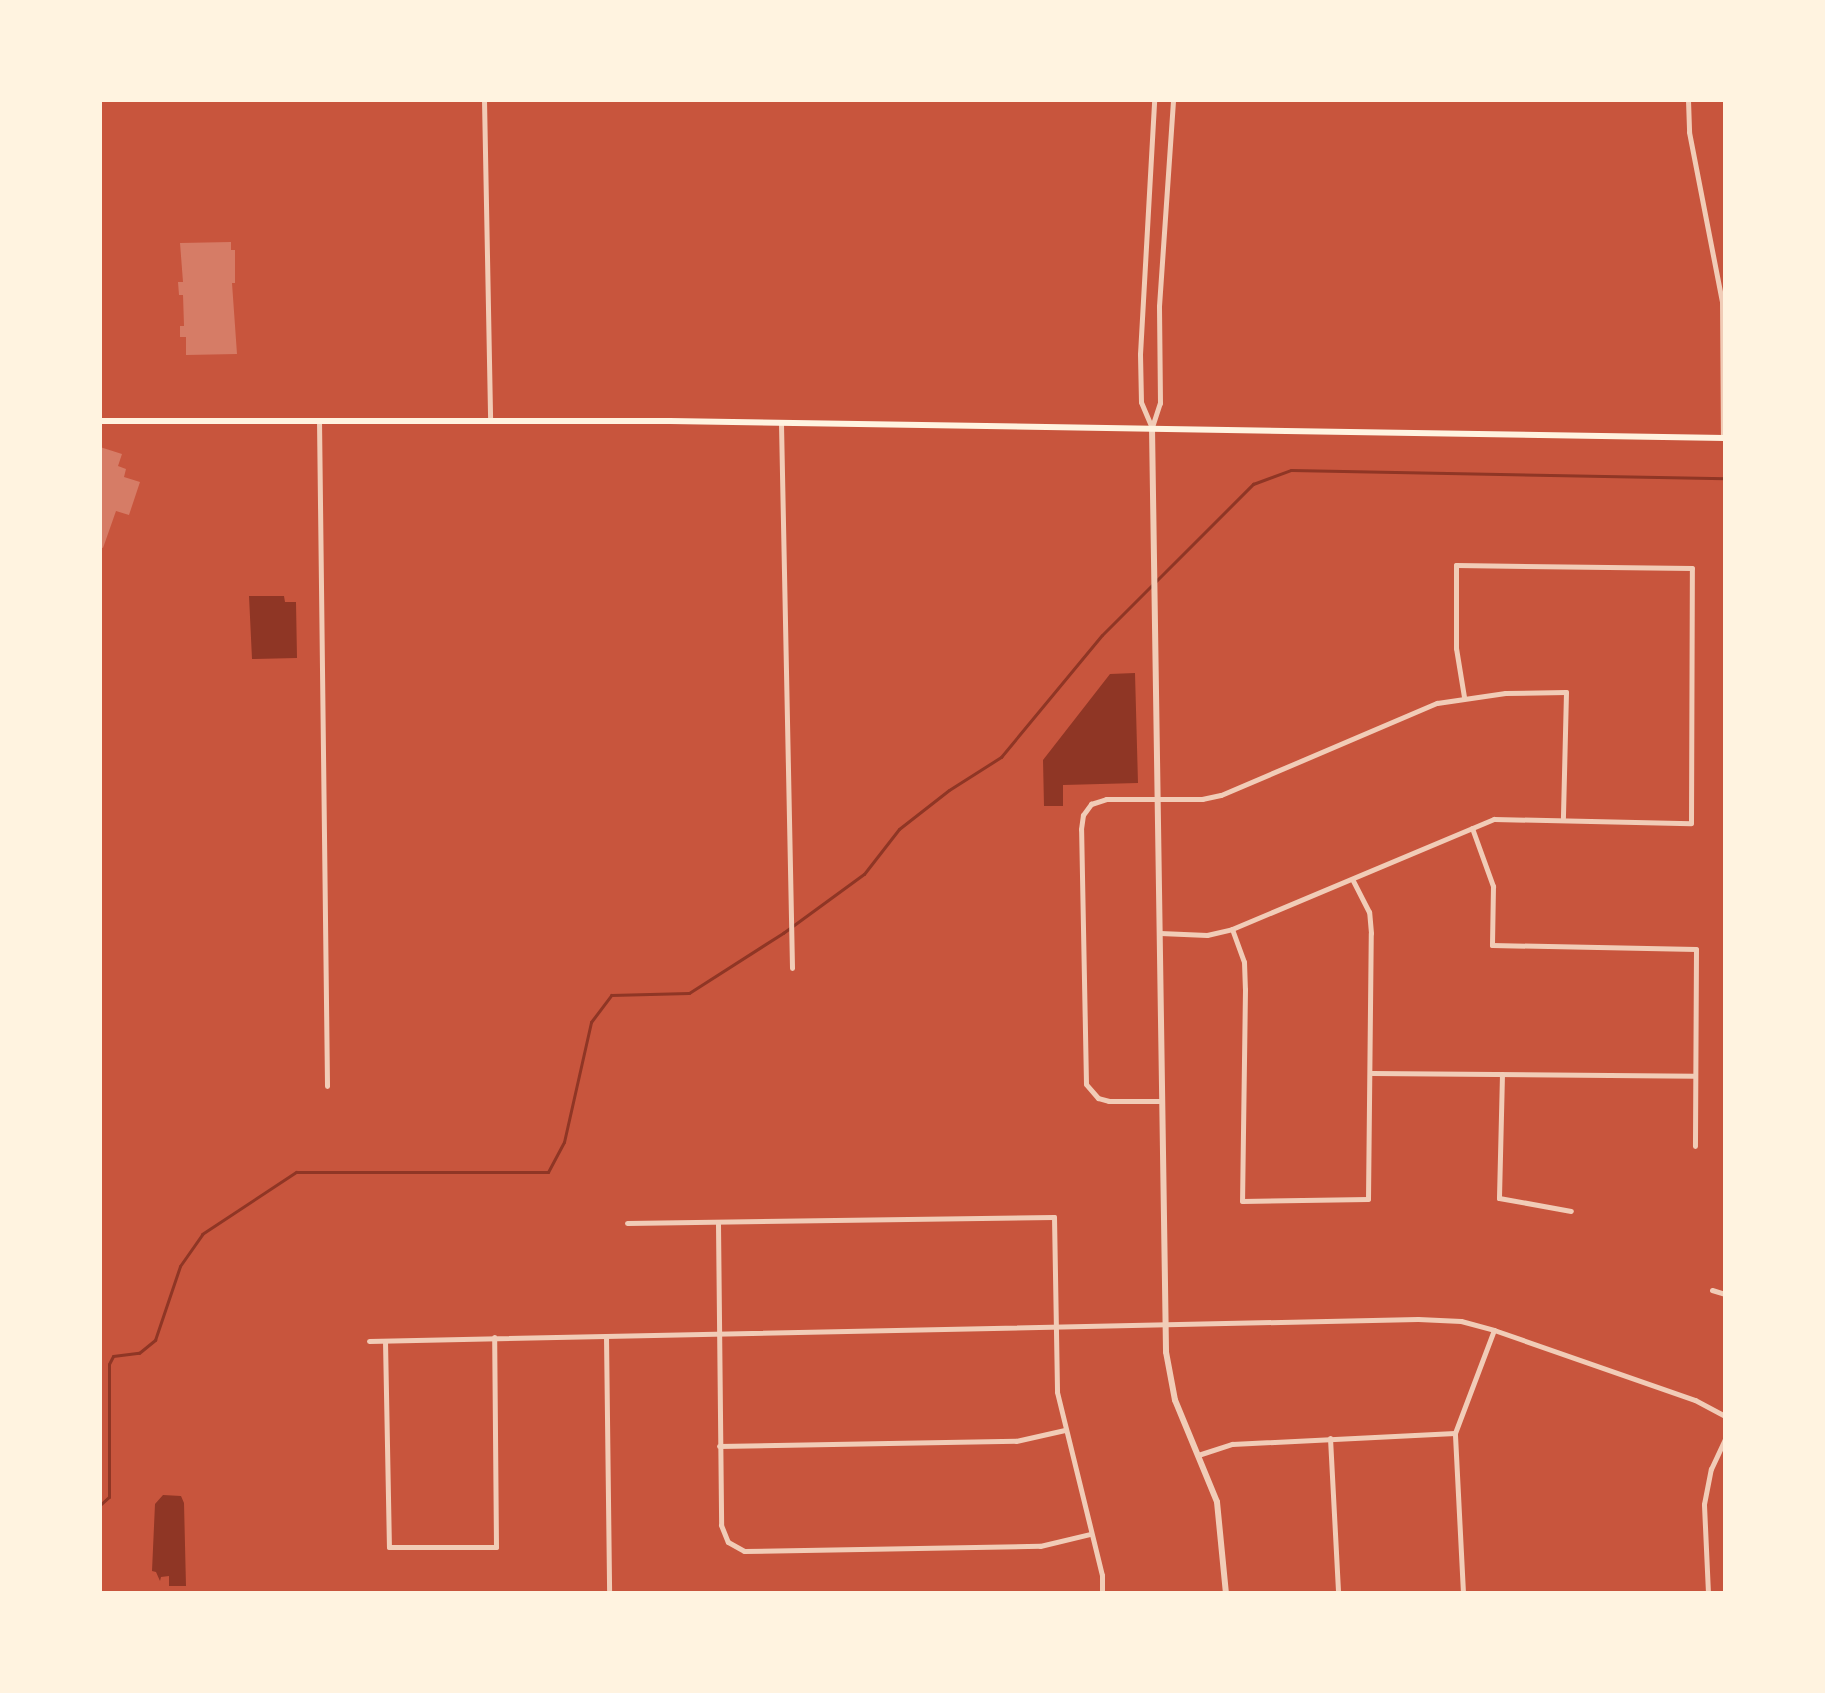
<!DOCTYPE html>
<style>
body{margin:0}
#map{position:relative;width:1825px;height:1693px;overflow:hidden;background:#c8553d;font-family:"Titillium Web",sans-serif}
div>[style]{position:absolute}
.water>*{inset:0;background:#8f3625}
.stream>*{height:3px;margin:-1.5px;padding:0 1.5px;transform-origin:1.5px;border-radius:1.5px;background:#8f3625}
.building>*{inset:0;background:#d67c66}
.minor>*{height:5px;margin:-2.5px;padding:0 2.5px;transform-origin:2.5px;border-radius:2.5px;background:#f1ccb7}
.tertiary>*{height:6px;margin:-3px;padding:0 3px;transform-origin:3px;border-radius:3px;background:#f1ccb7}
.secondary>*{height:6px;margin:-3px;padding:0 3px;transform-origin:3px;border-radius:3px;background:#fff3e0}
span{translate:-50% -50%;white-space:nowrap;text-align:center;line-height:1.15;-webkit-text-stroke:6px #fff3e0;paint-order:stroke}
.frame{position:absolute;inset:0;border:102px solid #fff3e0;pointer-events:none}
</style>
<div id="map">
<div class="water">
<i style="clip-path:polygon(249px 596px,284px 596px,285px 602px,296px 602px,297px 658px,252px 659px)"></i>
<i style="clip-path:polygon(1135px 673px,1138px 783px,1063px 785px,1063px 806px,1044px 806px,1043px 760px,1110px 674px)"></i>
<i style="clip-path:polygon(163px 1495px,181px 1496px,184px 1503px,186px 1586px,169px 1586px,169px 1576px,161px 1577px,160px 1581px,156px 1572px,152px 1571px,155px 1504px)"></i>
</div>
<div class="stream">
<i style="left:100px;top:1505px;width:12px;rotate:-42deg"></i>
<i style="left:109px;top:1497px;width:133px;rotate:-90deg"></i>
<i style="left:109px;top:1364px;width:9px;rotate:-63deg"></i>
<i style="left:113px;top:1356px;width:26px;rotate:-7deg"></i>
<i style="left:139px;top:1353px;width:21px;rotate:-39deg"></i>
<i style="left:155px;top:1340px;width:78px;rotate:-71.3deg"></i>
<i style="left:180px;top:1266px;width:39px;rotate:-55deg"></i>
<i style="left:202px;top:1234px;width:113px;rotate:-33.4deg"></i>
<i style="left:296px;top:1172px;width:252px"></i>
<i style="left:548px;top:1172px;width:34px;rotate:-62deg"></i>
<i style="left:564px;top:1142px;width:123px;rotate:-77.3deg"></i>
<i style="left:591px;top:1022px;width:34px;rotate:-53deg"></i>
<i style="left:611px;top:995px;width:78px;rotate:-1.5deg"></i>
<i style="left:689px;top:993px;width:112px;rotate:-32.6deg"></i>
<i style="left:783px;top:933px;width:100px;rotate:-36.1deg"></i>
<i style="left:864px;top:874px;width:57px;rotate:-52.1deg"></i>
<i style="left:899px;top:829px;width:63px;rotate:-38deg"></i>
<i style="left:949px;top:790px;width:62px;rotate:-32.4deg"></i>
<i style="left:1001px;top:757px;width:158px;rotate:-50.4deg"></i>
<i style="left:1102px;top:635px;width:214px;rotate:-45deg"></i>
<i style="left:1253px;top:484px;width:40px;rotate:-20.2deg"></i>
<i style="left:1291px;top:470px;width:434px;rotate:1.1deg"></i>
</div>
<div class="building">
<i style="clip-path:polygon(231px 242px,231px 250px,235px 250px,235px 283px,232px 283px,237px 354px,186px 355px,186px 337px,180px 337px,180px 326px,184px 326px,183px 295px,179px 295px,178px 282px,183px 282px,180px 243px)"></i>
<i style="clip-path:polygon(100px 447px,122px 454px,118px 466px,126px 469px,124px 477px,140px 482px,129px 515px,116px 511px,103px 548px,100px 547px)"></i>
</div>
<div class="minor">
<i style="left:484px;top:100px;width:320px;rotate:88.9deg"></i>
<i style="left:1688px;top:100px;width:32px;rotate:88deg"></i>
<i style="left:1689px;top:132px;width:172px;rotate:79deg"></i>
<i style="left:1722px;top:301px;width:137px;rotate:89.6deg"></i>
<i style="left:319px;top:420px;width:666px;rotate:89.31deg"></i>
<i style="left:781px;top:424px;width:544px;rotate:88.84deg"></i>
<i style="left:1152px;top:427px;width:25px;rotate:-72deg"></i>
<i style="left:1160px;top:403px;width:97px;rotate:-90.6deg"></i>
<i style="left:1159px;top:306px;width:206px;rotate:-86.1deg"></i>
<i style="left:1152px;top:428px;width:28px;rotate:-113deg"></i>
<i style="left:1141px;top:402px;width:48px;rotate:-91.2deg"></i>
<i style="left:1140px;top:354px;width:254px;rotate:-86.8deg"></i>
<i style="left:1472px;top:828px;width:62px;rotate:70.1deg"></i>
<i style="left:1493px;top:886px;width:59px;rotate:91deg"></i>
<i style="left:1492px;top:945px;width:204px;rotate:1.1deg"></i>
<i style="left:1696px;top:949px;width:197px;rotate:90.3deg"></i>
<i style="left:1232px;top:929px;width:35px;rotate:70deg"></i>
<i style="left:1244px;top:962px;width:27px;rotate:88deg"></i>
<i style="left:1245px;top:989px;width:212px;rotate:90.8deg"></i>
<i style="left:1242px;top:1201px;width:126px;rotate:-0.9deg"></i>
<i style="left:1368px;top:1199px;width:266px;rotate:-89.4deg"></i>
<i style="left:1371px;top:933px;width:21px;rotate:-95deg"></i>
<i style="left:1369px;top:912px;width:37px;rotate:-117deg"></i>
<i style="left:1160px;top:933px;width:47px;rotate:2.4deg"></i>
<i style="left:1207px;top:935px;width:26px;rotate:-13deg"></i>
<i style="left:1232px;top:929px;width:284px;rotate:-22.8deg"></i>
<i style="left:1494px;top:819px;width:197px;rotate:1.2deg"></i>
<i style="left:1691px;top:823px;width:255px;rotate:-89.8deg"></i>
<i style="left:1692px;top:568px;width:236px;rotate:-179.3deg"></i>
<i style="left:1456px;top:565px;width:83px;rotate:90deg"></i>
<i style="left:1456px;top:648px;width:50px;rotate:80.7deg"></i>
<i style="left:1372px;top:1073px;width:323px;rotate:0.5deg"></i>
<i style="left:1502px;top:1074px;width:124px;rotate:91.4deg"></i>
<i style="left:1499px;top:1198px;width:73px;rotate:10.2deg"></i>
<i style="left:1161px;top:1101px;width:52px;rotate:180deg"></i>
<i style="left:1109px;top:1101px;width:11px;rotate:-165deg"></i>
<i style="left:1098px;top:1098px;width:18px;rotate:-131deg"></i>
<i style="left:1086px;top:1084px;width:255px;rotate:-91.1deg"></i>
<i style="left:1081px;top:829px;width:14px;rotate:-82deg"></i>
<i style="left:1083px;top:815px;width:14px;rotate:-54deg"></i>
<i style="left:1091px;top:804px;width:16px;rotate:-18deg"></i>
<i style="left:1106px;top:799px;width:96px"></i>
<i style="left:1202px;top:799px;width:19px;rotate:-12deg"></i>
<i style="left:1221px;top:795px;width:235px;rotate:-23.1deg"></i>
<i style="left:1437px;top:703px;width:69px;rotate:-8.4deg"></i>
<i style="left:1505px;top:693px;width:61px;rotate:-0.9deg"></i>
<i style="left:1566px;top:692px;width:126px;rotate:91.4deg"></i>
<i style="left:627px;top:1223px;width:427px;rotate:-0.8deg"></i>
<i style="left:1054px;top:1217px;width:175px;rotate:89deg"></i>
<i style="left:1057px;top:1392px;width:188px;rotate:76.2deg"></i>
<i style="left:1102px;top:1575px;width:18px;rotate:90deg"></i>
<i style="left:718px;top:1224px;width:301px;rotate:89.4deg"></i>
<i style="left:721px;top:1525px;width:18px;rotate:68deg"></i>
<i style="left:728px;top:1542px;width:18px;rotate:29deg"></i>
<i style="left:744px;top:1551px;width:296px;rotate:-1deg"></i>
<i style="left:1040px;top:1546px;width:51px;rotate:-13.5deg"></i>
<i style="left:1712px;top:1290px;width:14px;rotate:17deg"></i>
<i style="left:606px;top:1336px;width:257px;rotate:89.3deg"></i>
<i style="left:369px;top:1341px;width:1049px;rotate:-1.2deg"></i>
<i style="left:1418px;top:1319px;width:43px;rotate:2.7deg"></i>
<i style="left:1461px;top:1321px;width:34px;rotate:15deg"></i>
<i style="left:1494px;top:1330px;width:213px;rotate:19.2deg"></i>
<i style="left:1695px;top:1400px;width:34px;rotate:28deg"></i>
<i style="left:385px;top:1341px;width:206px;rotate:88.9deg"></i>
<i style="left:389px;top:1547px;width:107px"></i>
<i style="left:496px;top:1547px;width:210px;rotate:-90.5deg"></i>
<i style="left:1330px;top:1438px;width:155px;rotate:87deg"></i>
<i style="left:719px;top:1446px;width:297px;rotate:-1deg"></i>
<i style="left:1016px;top:1441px;width:50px;rotate:-12.7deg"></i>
<i style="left:1198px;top:1455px;width:36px;rotate:-18deg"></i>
<i style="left:1232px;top:1444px;width:223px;rotate:-2.8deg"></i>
<i style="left:1463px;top:1593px;width:160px;rotate:-92.9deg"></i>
<i style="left:1455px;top:1433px;width:110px;rotate:-69.3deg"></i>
<i style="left:1708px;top:1593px;width:89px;rotate:-92.6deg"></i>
<i style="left:1704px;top:1504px;width:36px;rotate:-79deg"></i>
<i style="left:1711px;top:1469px;width:33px;rotate:-65deg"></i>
</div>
<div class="tertiary">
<i style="left:1152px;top:428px;width:924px;rotate:89.13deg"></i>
<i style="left:1166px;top:1352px;width:49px;rotate:79.4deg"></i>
<i style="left:1175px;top:1400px;width:110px;rotate:67.6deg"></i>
<i style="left:1217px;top:1502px;width:91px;rotate:84.4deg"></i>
</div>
<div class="secondary">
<i style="left:100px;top:421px;width:570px"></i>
<i style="left:670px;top:421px;width:1055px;rotate:0.92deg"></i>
</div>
<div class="frame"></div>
</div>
